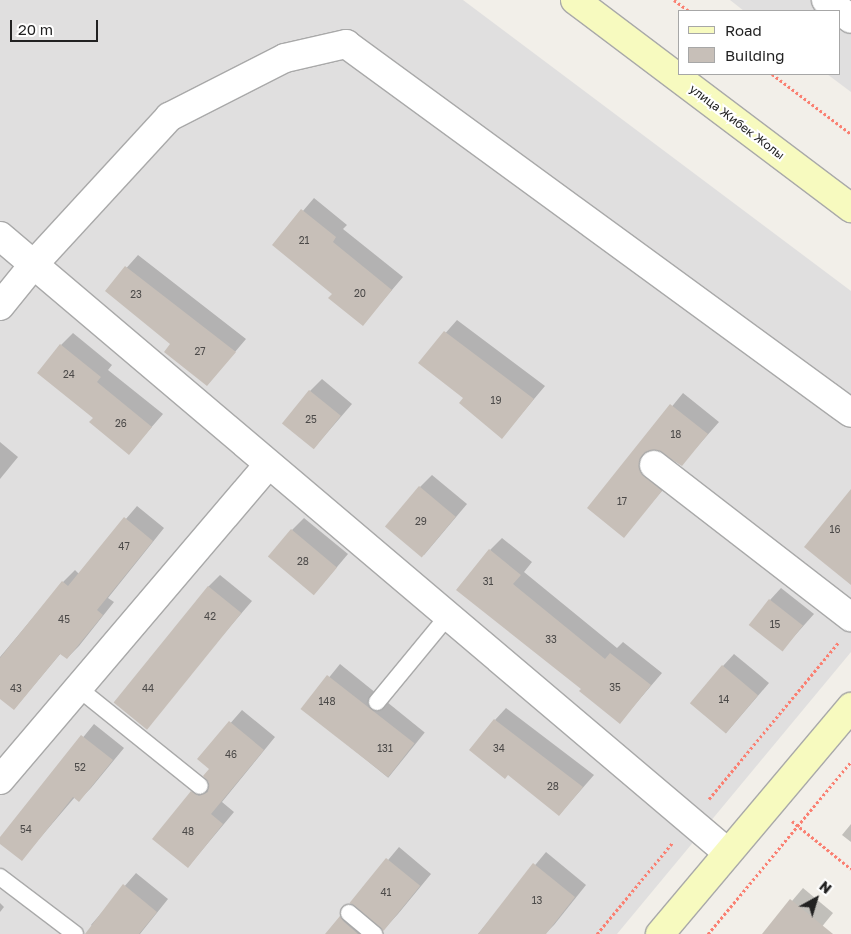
<!DOCTYPE html>
<meta charset="utf-8">
<style>
body{margin:0}
#map{position:relative;width:851px;height:934px;overflow:hidden;background:#f2efe9;font-family:"Golos Text",sans-serif}
div>[style]{position:absolute}
.residential>*{inset:0;background:#e0dfdf}
.shadow>*{inset:0;background:#0003;transform-origin:0 0}
.building>*{inset:0;background:#c7bfb8;transform-origin:0 0}
.path>*{height:3px;margin-top:-1.5px;transform-origin:0;background:repeating-linear-gradient(90deg,#fa8072 0 2.5px,transparent 0 5px)}
.roads{filter:drop-shadow(1px 0 #a9a9a9) drop-shadow(-1px 0 #a9a9a9) drop-shadow(0 1px #a9a9a9) drop-shadow(0 -1px #a9a9a9)}
.lane>*{height:16px;margin:-8px;padding:0 8px;transform-origin:8px;border-radius:8px;background:#fff}
.street>*{height:28px;margin:-14px;padding:0 14px;transform-origin:14px;border-radius:14px;background:#fff}
.secondary>*{height:28px;margin:-14px;padding:0 14px;transform-origin:14px;border-radius:14px;background:#f7fabf}
span{translate:-50% -50%;white-space:nowrap;text-align:center;line-height:1.15;-webkit-text-stroke:4px #fff;paint-order:stroke}
.number-label{font-size:10px;color:#4b4948}
.number-label span{-webkit-text-stroke-width:0}
.street-label{font-size:12px;color:#222}
.legend{position:absolute;left:678px;top:10px;width:162px;height:65px;box-sizing:border-box;background:#fff;border:1px solid #a7a7a7;margin:0;padding:6px 9px;list-style:none;font-size:15px;color:#222}
.legend li{display:flex;align-items:center;gap:10px;height:25px}
.legend b{width:25px;border:1px solid #a7a7a7}
.north{position:absolute;left:791px;top:874px;width:50px;height:50px;-webkit-text-stroke:4px #fff;paint-order:stroke;rotate:39deg;font-size:14px;font-weight:700;line-height:20px;text-align:center;color:#222}
.north::after{content:'';display:block;margin:auto;width:18px;height:22px;background:#222;clip-path:polygon(50% 0,100% 100%,50% 72%,0 100%)}
.scale{position:absolute;left:10px;top:20px;width:88px;height:22px;box-sizing:border-box;border:2px solid #222;border-top:0;padding-left:6px;font-size:15px;line-height:18px;white-space:nowrap;color:#222;-webkit-text-stroke:4px #fff;paint-order:stroke}
</style>
<div id="map">
<div class="residential">
<i style="clip-path:polygon(0 0,463px 0,851px 291px,851px 652px,617px 934px,0 934px)"></i>
<i style="clip-path:polygon(730px 0,851px 0,851px 92px,827px 74px,840px 74px,840px 11px,744px 11px)"></i>
</div>
<div class="shadow">
<i style="clip-path:polygon(314px 198px,347px 225px,343px 229px,403px 277px,363px 324px,333px 293px,274px 245px)"></i>
<i style="clip-path:polygon(138px 255px,246px 339px,207px 385px,172px 344px,106px 291px)"></i>
<i style="clip-path:polygon(457px 320px,545px 386px,502px 437px,464px 398px,420px 362px)"></i>
<i style="clip-path:polygon(73px 333px,112px 365px,108px 370px,163px 414px,129px 453px,95px 418px,61px 345px)"></i>
<i style="clip-path:polygon(322px 379px,352px 404px,314px 448px,310px 391px)"></i>
<i style="clip-path:polygon(683px 393px,719px 422px,681px 465px,657px 448px,652px 450px,651px 459px,673px 478px,623px 536px,589px 508px)"></i>
<i style="clip-path:polygon(0 442px,18px 457px,0 479px)"></i>
<i style="clip-path:polygon(432px 475px,467px 504px,424px 555px,420px 487px)"></i>
<i style="clip-path:polygon(137px 506px,164px 528px,108px 598px,114px 602px,79px 646px,67px 658px,61px 653px,14px 709px,0 697px,0 657px,63px 582px,75px 570px,79px 574px)"></i>
<i style="clip-path:polygon(304px 518px,348px 554px,315px 593px,292px 530px)"></i>
<i style="clip-path:polygon(502px 538px,532px 562px,524px 572px,617px 648px,623px 642px,662px 673px,620px 722px,583px 689px,490px 550px)"></i>
<i style="clip-path:polygon(220px 575px,252px 601px,145px 726px,208px 587px)"></i>
<i style="clip-path:polygon(781px 588px,814px 614px,782px 650px,770px 600px)"></i>
<i style="clip-path:polygon(734px 654px,769px 683px,726px 733px,723px 666px)"></i>
<i style="left:340px;top:664px;width:109px;height:58px;rotate:39deg"></i>
<i style="clip-path:polygon(506px 708px,594px 775px,559px 815px,495px 720px)"></i>
<i style="clip-path:polygon(242px 710px,275px 737px,222px 802px,234px 812px,188px 867px,192px 792px,204px 780px,213px 785px,211px 769px,199px 759px)"></i>
<i style="clip-path:polygon(94px 724px,124px 748px,91px 788px,79px 800px,75px 797px,22px 859px,0 839px)"></i>
<i style="clip-path:polygon(851px 824px,851px 842px,842px 835px)"></i>
<i style="clip-path:polygon(399px 847px,431px 874px,398px 914px,386px 927px,363px 912px,377px 934px,326px 934px)"></i>
<i style="clip-path:polygon(546px 852px,586px 885px,554px 925px,545px 934px,478px 934px)"></i>
<i style="clip-path:polygon(136px 873px,168px 899px,140px 934px,94px 934px,97px 930px,91px 925px)"></i>
<i style="clip-path:polygon(803px 888px,833px 913px,816px 934px,764px 934px)"></i>
<i style="clip-path:polygon(0 903px,4px 907px,0 912px)"></i>
</div>
<div class="building">
<i style="clip-path:polygon(301px 209px,336px 237px,333px 242px,392px 290px,363px 326px,328px 298px,332px 294px,272px 245px)"></i>
<i style="clip-path:polygon(125px 266px,236px 352px,207px 386px,164px 352px,170px 344px,105px 291px)"></i>
<i style="clip-path:polygon(444px 331px,534px 399px,502px 439px,459px 403px,463px 398px,418px 363px)"></i>
<i style="clip-path:polygon(60px 344px,101px 377px,97px 382px,152px 427px,129px 455px,89px 422px,93px 418px,37px 373px)"></i>
<i style="left:309px;top:390px;width:41px;height:43px;rotate:39deg"></i>
<i style="clip-path:polygon(670px 404px,708px 434px,682px 466px,657px 450px,642px 455px,640px 471px,662px 491px,624px 538px,587px 508px)"></i>
<i style="left:419px;top:486px;width:48px;height:53px;rotate:40deg"></i>
<i style="clip-path:polygon(851px 489px,851px 585px,804px 547px)"></i>
<i style="clip-path:polygon(124px 517px,153px 541px,97px 610px,103px 615px,67px 659px,60px 654px,14px 710px,0 699px,0 658px,62px 581px,68px 586px)"></i>
<i style="left:291px;top:529px;width:60px;height:36px;rotate:40deg"></i>
<i style="clip-path:polygon(489px 549px,521px 575px,513px 584px,605px 659px,610px 653px,651px 685px,620px 724px,579px 691px,581px 689px,456px 590px)"></i>
<i style="left:208px;top:586px;width:43px;height:150px;rotate:39deg"></i>
<i style="left:769px;top:599px;width:43px;height:33px;rotate:38deg"></i>
<i style="left:722px;top:665px;width:47px;height:50px;rotate:40deg"></i>
<i style="left:327px;top:675px;width:111px;height:43px;rotate:38deg"></i>
<i style="clip-path:polygon(494px 719px,583px 787px,559px 816px,508px 775px,505px 779px,469px 750px)"></i>
<i style="clip-path:polygon(229px 721px,264px 750px,211px 814px,223px 824px,188px 868px,152px 839px,191px 791px,199px 796px,208px 792px,209px 783px,203px 776px,209px 769px,197px 759px)"></i>
<i style="clip-path:polygon(81px 735px,113px 760px,79px 802px,73px 797px,22px 861px,0 844px,0 837px)"></i>
<i style="left:386px;top:858px;width:44px;height:58px;rotate:39deg"></i>
<i style="clip-path:polygon(533px 863px,575px 897px,546px 934px,478px 934px)"></i>
<i style="clip-path:polygon(123px 884px,157px 912px,139px 934px,85px 934px)"></i>
<i style="clip-path:polygon(790px 899px,833px 934px,762px 934px)"></i>
<i style="clip-path:polygon(340px 916px,343px 921px,358px 934px,325px 934px)"></i>
</div>
<div class="path">
<i style="left:674px;top:0;width:19px;rotate:36deg"></i>
<i style="left:772px;top:74px;width:99px;rotate:37.2deg"></i>
<i style="left:709px;top:799px;width:204px;rotate:-50.4deg"></i>
<i style="left:792px;top:821px;width:76px;rotate:39.1deg"></i>
<i style="left:597px;top:934px;width:119px;rotate:-50.4deg"></i>
<i style="left:708px;top:934px;width:224px;rotate:-50.3deg"></i>
</div>
<div class="roads">
<div class="lane">
<i style="left:78px;top:688px;width:156px;rotate:38.8deg"></i>
<i style="left:377px;top:702px;width:110px;rotate:-50.5deg"></i>
<i style="left:0;top:877px;width:94px;rotate:37.2deg"></i>
<i style="left:349px;top:913px;width:33px;rotate:40deg"></i>
</div>
<div class="street">
<i style="left:826px;top:0;width:31px;rotate:37deg"></i>
<i style="left:0;top:236px;width:954px;rotate:40.28deg"></i>
<i style="left:0;top:306px;width:54px;rotate:-51deg"></i>
<i style="left:34px;top:264px;width:200px;rotate:-47.4deg"></i>
<i style="left:169px;top:117px;width:130px;rotate:-27deg"></i>
<i style="left:285px;top:58px;width:63px;rotate:-12.9deg"></i>
<i style="left:346px;top:44px;width:625px;rotate:36.16deg"></i>
<i style="left:654px;top:465px;width:249px;rotate:37.7deg"></i>
<i style="left:0;top:780px;width:414px;rotate:-49.6deg"></i>
</div>
<div class="secondary">
<i style="left:575px;top:0;width:346px;rotate:37deg"></i>
<i style="left:660px;top:934px;width:297px;rotate:-49.9deg"></i>
</div>
</div>
<div class="number-label">
<span style="left:304px;top:241px">21</span>
<span style="left:360px;top:294px">20</span>
<span style="left:136px;top:295px">23</span>
<span style="left:200px;top:352px">27</span>
<span style="left:69px;top:375px">24</span>
<span style="left:496px;top:401px">19</span>
<span style="left:311px;top:420px">25</span>
<span style="left:121px;top:424px">26</span>
<span style="left:676px;top:435px">18</span>
<span style="left:622px;top:502px">17</span>
<span style="left:421px;top:522px">29</span>
<span style="left:835px;top:530px">16</span>
<span style="left:124px;top:547px">47</span>
<span style="left:303px;top:562px">28</span>
<span style="left:488px;top:582px">31</span>
<span style="left:210px;top:617px">42</span>
<span style="left:64px;top:620px">45</span>
<span style="left:775px;top:625px">15</span>
<span style="left:551px;top:640px">33</span>
<span style="left:615px;top:688px">35</span>
<span style="left:16px;top:689px">43</span>
<span style="left:148px;top:689px">44</span>
<span style="left:724px;top:700px">14</span>
<span style="left:327px;top:702px">148</span>
<span style="left:385px;top:749px">131</span>
<span style="left:499px;top:749px">34</span>
<span style="left:231px;top:755px">46</span>
<span style="left:80px;top:768px">52</span>
<span style="left:553px;top:787px">28</span>
<span style="left:26px;top:830px">54</span>
<span style="left:188px;top:832px">48</span>
<span style="left:386px;top:893px">41</span>
<span style="left:537px;top:901px">13</span>
</div>
<div class="street-label">
<span style="left:737px;top:122px;rotate:37deg">улица Жибек Жолы</span>
</div>
<ul class="legend">
<li><b style="height:6px;background:#f7fabf"></b>Road</li>
<li><b style="height:14px;background:#c7bfb8"></b>Building</li>
</ul>
<div class="north">N</div>
<div class="scale">20 m</div>
</div>
